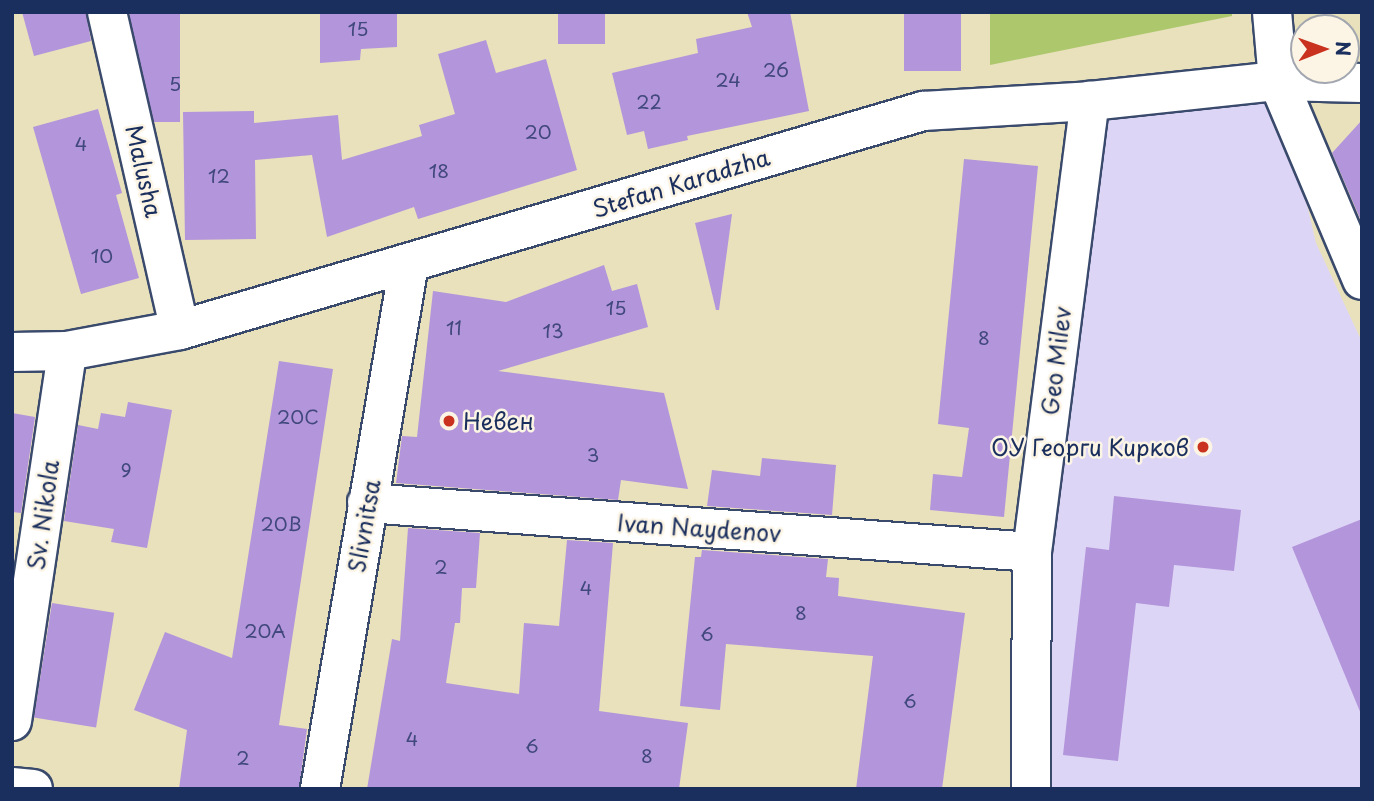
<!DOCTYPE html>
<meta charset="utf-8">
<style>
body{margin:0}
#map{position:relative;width:1374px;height:801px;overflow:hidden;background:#e8e1bc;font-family:"Playpen Sans",sans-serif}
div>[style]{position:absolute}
.built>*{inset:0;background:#ddd5f6}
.green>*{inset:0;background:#adc76c}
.building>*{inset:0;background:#b395db;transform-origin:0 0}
.roads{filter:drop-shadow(2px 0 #3a4a6c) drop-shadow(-2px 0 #3a4a6c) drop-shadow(0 2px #3a4a6c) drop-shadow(0 -2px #3a4a6c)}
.minor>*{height:38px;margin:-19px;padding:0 19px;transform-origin:19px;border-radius:19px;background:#fff}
.dots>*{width:19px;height:19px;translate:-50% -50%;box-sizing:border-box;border:4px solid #fcf5e5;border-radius:50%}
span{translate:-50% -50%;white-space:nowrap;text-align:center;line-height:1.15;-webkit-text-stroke:5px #fcf5e5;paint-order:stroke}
.number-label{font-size:19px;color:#41487d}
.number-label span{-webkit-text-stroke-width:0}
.street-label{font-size:23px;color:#1b2f5e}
.poi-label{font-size:23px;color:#1b2f5e}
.left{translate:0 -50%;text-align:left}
.right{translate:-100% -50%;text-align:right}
.frame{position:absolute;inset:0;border:14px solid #1b2f5e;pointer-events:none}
.north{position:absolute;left:1290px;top:14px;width:70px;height:70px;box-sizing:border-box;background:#fcf5e5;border:2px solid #a2a6af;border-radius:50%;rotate:89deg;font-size:19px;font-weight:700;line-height:28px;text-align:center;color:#1b2f5e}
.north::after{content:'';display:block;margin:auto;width:24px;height:32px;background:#c8321e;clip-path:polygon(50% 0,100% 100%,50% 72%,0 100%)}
</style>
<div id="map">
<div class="built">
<i style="clip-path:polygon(1278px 81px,1316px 243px,1362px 342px,1362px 789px,1021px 789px,1090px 101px)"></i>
</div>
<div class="green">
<i style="clip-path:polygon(990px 12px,1232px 12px,1232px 16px,990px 65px)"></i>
</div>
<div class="building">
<i style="clip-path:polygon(22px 12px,86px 12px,91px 41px,34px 56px)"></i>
<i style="left:130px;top:12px;width:50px;height:110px"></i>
<i style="clip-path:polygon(320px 12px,397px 12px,397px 47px,361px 49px,360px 60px,320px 63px)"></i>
<i style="left:558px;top:12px;width:47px;height:32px"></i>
<i style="clip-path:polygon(747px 12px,790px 12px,809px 111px,687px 136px,688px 140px,648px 149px,644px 131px,627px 135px,612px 73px,698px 53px,696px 39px,752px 27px)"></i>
<i style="left:904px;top:12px;width:57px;height:59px"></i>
<i style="clip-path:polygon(486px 40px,496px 73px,546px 59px,577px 170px,418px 219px,414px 207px,327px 237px,312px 155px,255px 160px,256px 239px,185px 240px,183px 112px,254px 111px,254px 123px,338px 115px,342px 160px,422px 136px,419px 125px,455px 114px,438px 54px)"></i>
<i style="clip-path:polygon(98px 109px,122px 193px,116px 195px,139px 278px,81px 294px,33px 127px)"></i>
<i style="clip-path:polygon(1362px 120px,1362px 223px,1332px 153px)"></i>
<i style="clip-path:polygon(964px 159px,1038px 166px,1004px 517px,930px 510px,933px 474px,962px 477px,969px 428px,938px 424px)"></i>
<i style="clip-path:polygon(732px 214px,719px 310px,716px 310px,695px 223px)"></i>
<i style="clip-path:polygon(604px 265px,612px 291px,637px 284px,648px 327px,498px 371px,664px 393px,688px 489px,621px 480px,618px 500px,396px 483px,402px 436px,417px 437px,433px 291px,506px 302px)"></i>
<i style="clip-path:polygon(279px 361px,333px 369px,279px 725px,307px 729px,299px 789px,179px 789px,187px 730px,134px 710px,165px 632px,232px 658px)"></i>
<i style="clip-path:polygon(128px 402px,172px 410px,147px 548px,111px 542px,114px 529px,64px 521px,78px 425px,98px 429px,101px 413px,125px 417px)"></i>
<i style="clip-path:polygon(12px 413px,35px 417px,21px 513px,12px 512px)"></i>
<i style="clip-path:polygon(762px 458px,836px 465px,832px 515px,707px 506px,712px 470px,760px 476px)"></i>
<i style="clip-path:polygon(1114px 496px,1241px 510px,1234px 571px,1174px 565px,1169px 607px,1136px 603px,1118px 761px,1063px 755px,1086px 547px,1109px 550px)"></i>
<i style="clip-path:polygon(1362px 519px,1362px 714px,1361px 714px,1292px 547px)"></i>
<i style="clip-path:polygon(408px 528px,480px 533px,476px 588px,462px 588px,460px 623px,455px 623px,446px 683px,519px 694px,524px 623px,559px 626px,567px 540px,613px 543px,599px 711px,688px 723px,679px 789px,367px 789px,392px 639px,400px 641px)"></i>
<i style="clip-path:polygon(702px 550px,828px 559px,826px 577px,839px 578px,838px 596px,965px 613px,942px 789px,856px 789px,873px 656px,726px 644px,720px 710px,680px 706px,695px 557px,701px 557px)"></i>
<i style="left:52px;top:603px;width:63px;height:116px;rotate:9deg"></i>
</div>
<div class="roads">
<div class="minor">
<i style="left:107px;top:12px;width:326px;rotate:77.1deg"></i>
<i style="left:1272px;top:12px;width:69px;rotate:85deg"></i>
<i style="left:1278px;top:81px;width:216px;rotate:67.1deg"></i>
<i style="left:12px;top:352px;width:55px;rotate:-1deg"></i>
<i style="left:67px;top:351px;width:115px;rotate:-10.5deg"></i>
<i style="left:180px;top:330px;width:775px;rotate:-16.42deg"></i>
<i style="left:923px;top:111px;width:167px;rotate:-3.4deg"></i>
<i style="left:1090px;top:101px;width:189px;rotate:-6.1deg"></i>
<i style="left:1278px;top:81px;width:84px;rotate:1.4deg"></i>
<i style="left:367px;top:503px;width:667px;rotate:4.21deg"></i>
<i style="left:12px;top:721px;width:374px;rotate:-81.5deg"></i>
<i style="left:12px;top:787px;width:21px;rotate:5deg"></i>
<i style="left:320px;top:789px;width:532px;rotate:-80.38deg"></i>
<i style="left:1031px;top:789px;width:237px;rotate:-89.8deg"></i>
<i style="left:1032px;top:552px;width:455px;rotate:-82.7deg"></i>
</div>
</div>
<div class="dots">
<i style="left:449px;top:421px;background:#c8321e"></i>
<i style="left:1203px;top:447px;background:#c8321e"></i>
</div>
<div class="number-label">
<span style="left:358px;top:29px">15</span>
<span style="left:776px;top:70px">26</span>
<span style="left:728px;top:80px">24</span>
<span style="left:175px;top:84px">5</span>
<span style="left:649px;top:102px">22</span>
<span style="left:538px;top:132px">20</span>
<span style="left:81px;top:144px">4</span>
<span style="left:439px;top:171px">18</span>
<span style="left:219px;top:176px">12</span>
<span style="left:102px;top:256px">10</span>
<span style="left:616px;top:308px">15</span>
<span style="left:454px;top:328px">11</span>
<span style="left:553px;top:331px">13</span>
<span style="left:984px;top:338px">8</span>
<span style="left:298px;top:417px">20C</span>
<span style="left:593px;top:455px">3</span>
<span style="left:126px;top:470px">9</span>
<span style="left:281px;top:524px">20B</span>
<span style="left:441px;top:567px">2</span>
<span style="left:586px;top:588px">4</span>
<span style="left:801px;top:613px">8</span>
<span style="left:265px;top:631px">20A</span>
<span style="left:707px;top:634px">6</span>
<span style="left:910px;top:701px">6</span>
<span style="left:412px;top:739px">4</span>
<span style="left:532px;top:746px">6</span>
<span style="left:647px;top:756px">8</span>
<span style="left:243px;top:758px">2</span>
</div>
<div class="street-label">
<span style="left:144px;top:171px;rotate:77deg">Malusha</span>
<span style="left:681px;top:183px;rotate:-17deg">Stefan Karadzha</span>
<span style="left:1056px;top:361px;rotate:-83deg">Geo Milev</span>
<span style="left:43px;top:515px;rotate:-82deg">Sv. Nikola</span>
<span style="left:364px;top:526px;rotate:-80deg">Slivnitsa</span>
<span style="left:699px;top:528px;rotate:4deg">Ivan Naydenov</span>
</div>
<div class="poi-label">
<span class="left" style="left:463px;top:421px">Невен</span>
<span class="right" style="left:1189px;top:447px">ОУ Георги Кирков</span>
</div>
<div class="frame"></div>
<div class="north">N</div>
</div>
